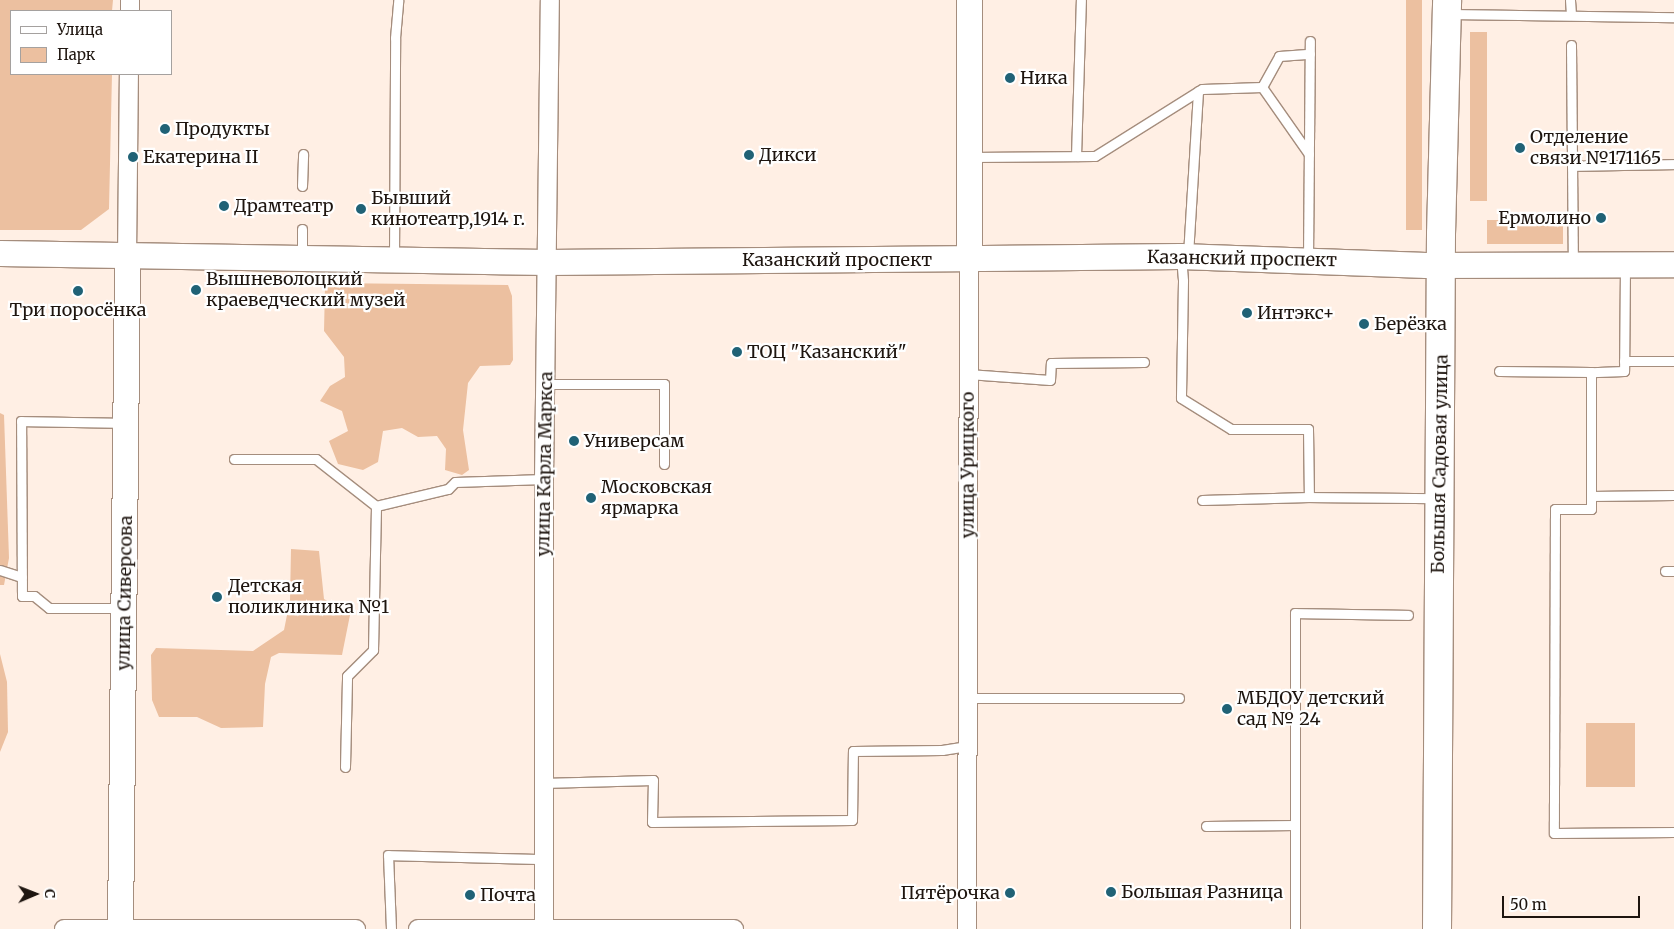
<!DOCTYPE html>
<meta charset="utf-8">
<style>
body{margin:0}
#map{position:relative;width:1674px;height:929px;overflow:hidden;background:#ffefe4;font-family:Merriweather,serif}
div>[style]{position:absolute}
.green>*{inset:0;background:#ecc0a0;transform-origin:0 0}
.roads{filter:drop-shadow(1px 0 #a58d7d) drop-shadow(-1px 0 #a58d7d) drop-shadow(0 1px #a58d7d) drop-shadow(0 -1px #a58d7d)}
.lane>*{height:9px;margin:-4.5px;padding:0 4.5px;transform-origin:4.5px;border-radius:4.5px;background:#fff}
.street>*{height:18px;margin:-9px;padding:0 9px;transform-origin:9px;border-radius:9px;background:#fff}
.secondary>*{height:25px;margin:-12.5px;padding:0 12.5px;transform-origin:12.5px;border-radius:12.5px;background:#fff}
.highway>*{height:28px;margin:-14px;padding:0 14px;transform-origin:14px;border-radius:14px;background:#fff}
.dots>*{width:14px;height:14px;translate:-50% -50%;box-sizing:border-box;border:2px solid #fff;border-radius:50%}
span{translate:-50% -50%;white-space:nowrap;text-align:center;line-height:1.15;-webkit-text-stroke:4.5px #fff;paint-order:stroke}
.poi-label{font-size:18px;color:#1e150f}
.left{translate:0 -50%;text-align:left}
.right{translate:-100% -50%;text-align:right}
.street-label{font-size:18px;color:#1e150f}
.legend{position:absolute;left:10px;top:10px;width:162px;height:65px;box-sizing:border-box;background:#fff;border:1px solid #a5a19f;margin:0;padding:6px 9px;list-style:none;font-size:15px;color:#1e150f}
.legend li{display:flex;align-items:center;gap:10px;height:25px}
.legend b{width:25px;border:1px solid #a5a19f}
.north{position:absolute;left:10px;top:869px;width:50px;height:50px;-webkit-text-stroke:4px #fff;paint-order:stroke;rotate:89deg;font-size:14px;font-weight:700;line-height:20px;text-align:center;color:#1e150f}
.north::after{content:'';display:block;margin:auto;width:18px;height:22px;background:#1e150f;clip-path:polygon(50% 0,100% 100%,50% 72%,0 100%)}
.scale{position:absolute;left:1502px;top:896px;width:138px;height:22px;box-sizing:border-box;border:2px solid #1e150f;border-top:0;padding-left:6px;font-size:15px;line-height:18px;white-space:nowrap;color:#1e150f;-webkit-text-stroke:4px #fff;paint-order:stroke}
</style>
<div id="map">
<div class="green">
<i style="clip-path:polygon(0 0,113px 0,112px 11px,11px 11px,11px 74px,112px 74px,109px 209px,81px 230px,0 230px)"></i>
<i style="left:1406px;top:0;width:16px;height:230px"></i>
<i style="left:1470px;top:32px;width:17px;height:169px"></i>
<i style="left:1487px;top:220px;width:76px;height:24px"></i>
<i style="clip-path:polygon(328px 283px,508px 285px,512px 296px,513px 360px,510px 365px,480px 366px,468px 383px,463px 430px,469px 470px,462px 475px,445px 470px,446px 449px,437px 436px,418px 437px,402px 428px,383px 431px,378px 462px,363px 470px,338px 464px,329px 441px,348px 431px,342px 411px,320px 401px,330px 386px,345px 377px,344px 357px,324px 331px,325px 286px)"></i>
<i style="clip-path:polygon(0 413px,4px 415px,9px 558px,4px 585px,0 585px)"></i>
<i style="clip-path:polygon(291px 549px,319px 551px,324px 599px,350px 615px,342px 655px,279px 653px,271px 657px,265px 684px,263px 727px,221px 728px,197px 717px,159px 717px,152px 700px,151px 655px,156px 648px,253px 651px,284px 630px,290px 600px)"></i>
<i style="clip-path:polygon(0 654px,7px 682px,8px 732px,0 752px)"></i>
<i style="left:1586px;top:723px;width:49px;height:64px"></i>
</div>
<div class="roads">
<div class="lane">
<i style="left:1570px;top:0;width:15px;rotate:86deg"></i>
<i style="left:1450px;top:14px;width:224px;rotate:0.8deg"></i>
<i style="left:1571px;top:45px;width:217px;rotate:89.5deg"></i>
<i style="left:1262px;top:87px;width:35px;rotate:-61deg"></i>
<i style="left:1279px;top:56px;width:31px;rotate:-4deg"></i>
<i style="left:1076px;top:156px;width:156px;rotate:-88.2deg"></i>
<i style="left:971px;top:157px;width:124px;rotate:-0.5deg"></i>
<i style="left:1095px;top:156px;width:126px;rotate:-32.1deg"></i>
<i style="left:1202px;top:89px;width:60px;rotate:-1.9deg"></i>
<i style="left:1262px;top:87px;width:82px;rotate:55deg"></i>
<i style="left:1572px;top:166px;width:102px;rotate:-1.1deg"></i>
<i style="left:302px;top:186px;width:32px;rotate:-88deg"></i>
<i style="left:302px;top:255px;width:26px;rotate:-90deg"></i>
<i style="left:1188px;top:255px;width:164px;rotate:-86.5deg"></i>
<i style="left:1181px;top:257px;width:24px;rotate:85deg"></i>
<i style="left:1183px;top:281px;width:117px;rotate:91deg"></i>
<i style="left:1181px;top:398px;width:59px;rotate:31.8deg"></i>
<i style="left:1231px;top:429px;width:77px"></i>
<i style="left:1308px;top:429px;width:68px;rotate:89.2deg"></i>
<i style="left:1309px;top:497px;width:127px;rotate:0.5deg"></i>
<i style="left:1308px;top:258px;width:217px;rotate:-89.5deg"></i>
<i style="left:394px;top:259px;width:221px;rotate:-89.7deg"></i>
<i style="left:395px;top:38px;width:38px;rotate:-85deg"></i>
<i style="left:1625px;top:266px;width:105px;rotate:90.5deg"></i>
<i style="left:1624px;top:371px;width:33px;rotate:178deg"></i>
<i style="left:1591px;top:372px;width:137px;rotate:90deg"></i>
<i style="left:1591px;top:509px;width:36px;rotate:180deg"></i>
<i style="left:1555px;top:509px;width:324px;rotate:90.2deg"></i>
<i style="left:1554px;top:833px;width:120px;rotate:-0.5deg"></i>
<i style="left:1624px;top:361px;width:50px"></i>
<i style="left:1499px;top:371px;width:92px;rotate:0.6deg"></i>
<i style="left:968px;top:374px;width:82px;rotate:4.2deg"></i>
<i style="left:1050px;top:380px;width:17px;rotate:-87deg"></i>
<i style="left:1051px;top:363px;width:93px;rotate:-0.6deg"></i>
<i style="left:546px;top:384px;width:118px"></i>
<i style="left:664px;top:384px;width:80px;rotate:90deg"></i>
<i style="left:234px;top:459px;width:82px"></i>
<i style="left:316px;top:459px;width:76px;rotate:38.1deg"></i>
<i style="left:1591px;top:496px;width:83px;rotate:-0.7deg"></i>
<i style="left:1202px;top:500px;width:107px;rotate:-1.6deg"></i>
<i style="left:0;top:570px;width:23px;rotate:18deg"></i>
<i style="left:1665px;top:571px;width:9px"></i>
<i style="left:123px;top:608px;width:74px;rotate:180deg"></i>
<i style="left:49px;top:608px;width:19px;rotate:-141deg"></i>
<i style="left:34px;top:596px;width:12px;rotate:180deg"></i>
<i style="left:22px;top:596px;width:175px;rotate:-90.3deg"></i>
<i style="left:21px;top:421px;width:104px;rotate:1.1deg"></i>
<i style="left:967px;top:698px;width:212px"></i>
<i style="left:345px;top:767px;width:91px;rotate:-88.7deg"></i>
<i style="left:347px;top:676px;width:37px;rotate:-45deg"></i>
<i style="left:373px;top:650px;width:144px;rotate:-88.8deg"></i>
<i style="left:376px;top:506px;width:74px;rotate:-13.3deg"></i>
<i style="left:448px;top:489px;width:10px;rotate:-45deg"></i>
<i style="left:455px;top:482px;width:89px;rotate:-1.9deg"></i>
<i style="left:542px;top:783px;width:111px;rotate:-1.5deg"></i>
<i style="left:653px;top:780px;width:42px;rotate:91.4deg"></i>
<i style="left:652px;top:822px;width:200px;rotate:-0.6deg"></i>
<i style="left:852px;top:820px;width:69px;rotate:-89.2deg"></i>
<i style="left:853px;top:751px;width:89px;rotate:-0.6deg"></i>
<i style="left:942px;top:750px;width:24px;rotate:-9deg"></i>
<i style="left:1206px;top:826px;width:89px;rotate:-0.6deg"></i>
<i style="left:391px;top:929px;width:74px;rotate:-92.3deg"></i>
<i style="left:388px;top:855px;width:155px;rotate:1.5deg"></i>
<i style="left:1295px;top:929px;width:316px;rotate:-90deg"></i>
<i style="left:1295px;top:613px;width:113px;rotate:1deg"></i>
</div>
<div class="street">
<i style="left:130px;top:11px;width:11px;rotate:-90deg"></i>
<i style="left:127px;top:257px;width:183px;rotate:-89.4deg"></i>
<i style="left:64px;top:929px;width:292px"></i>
<i style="left:418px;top:929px;width:316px"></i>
<i style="left:544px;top:929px;width:450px;rotate:-90deg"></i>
<i style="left:544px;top:479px;width:479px;rotate:-89.3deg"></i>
<i style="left:967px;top:929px;width:670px;rotate:-89.83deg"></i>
</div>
<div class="secondary">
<i style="left:0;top:253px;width:547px;rotate:0.94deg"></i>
<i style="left:547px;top:262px;width:633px;rotate:-0.54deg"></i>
<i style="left:1180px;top:256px;width:246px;rotate:2.1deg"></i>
<i style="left:1426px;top:265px;width:248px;rotate:-0.2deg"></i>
<i style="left:969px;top:259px;width:259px;rotate:-90deg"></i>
<i style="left:120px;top:929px;width:672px;rotate:-89.4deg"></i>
</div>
<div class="highway">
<i style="left:1437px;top:929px;width:695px;rotate:-89.67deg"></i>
<i style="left:1441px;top:234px;width:234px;rotate:-88.5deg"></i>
</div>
</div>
<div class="dots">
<i style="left:1010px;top:78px;background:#206276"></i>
<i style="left:165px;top:129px;background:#206276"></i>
<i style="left:1520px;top:148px;background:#206276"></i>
<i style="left:749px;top:155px;background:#206276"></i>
<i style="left:133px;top:157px;background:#206276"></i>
<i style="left:224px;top:206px;background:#206276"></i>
<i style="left:361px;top:209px;background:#206276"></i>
<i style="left:1601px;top:218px;background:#206276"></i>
<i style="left:196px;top:290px;background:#206276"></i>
<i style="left:78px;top:291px;background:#206276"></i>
<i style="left:1247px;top:313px;background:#206276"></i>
<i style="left:1364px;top:324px;background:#206276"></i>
<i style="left:737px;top:352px;background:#206276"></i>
<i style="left:574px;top:441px;background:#206276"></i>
<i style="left:591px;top:498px;background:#206276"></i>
<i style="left:217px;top:597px;background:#206276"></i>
<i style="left:1227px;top:709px;background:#206276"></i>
<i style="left:1111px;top:892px;background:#206276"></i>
<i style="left:1010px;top:893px;background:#206276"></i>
<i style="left:470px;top:895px;background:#206276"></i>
</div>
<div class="poi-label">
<span class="left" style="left:1020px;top:78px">Ника</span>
<span class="left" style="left:175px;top:129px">Продукты</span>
<span class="left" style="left:1530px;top:148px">Отделение<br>связи №171165</span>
<span class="left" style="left:759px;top:155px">Дикси</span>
<span class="left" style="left:143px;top:157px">Екатерина II</span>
<span class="left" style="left:371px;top:209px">Бывший<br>кинотеатр,1914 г.</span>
<span class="left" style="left:234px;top:206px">Драмтеатр</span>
<span class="right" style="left:1591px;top:218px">Ермолино</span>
<span class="left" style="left:206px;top:290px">Вышневолоцкий<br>краеведческий музей</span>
<span style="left:78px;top:310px">Три поросёнка</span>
<span class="left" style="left:1257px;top:313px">Интэкс+</span>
<span class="left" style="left:1374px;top:324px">Берёзка</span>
<span class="left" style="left:747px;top:352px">ТОЦ "Казанский"</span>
<span class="left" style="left:584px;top:441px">Универсам</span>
<span class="left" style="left:601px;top:498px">Московская<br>ярмарка</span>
<span class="left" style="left:228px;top:597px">Детская<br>поликлиника №1</span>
<span class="left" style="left:1237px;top:709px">МБДОУ детский<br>сад № 24</span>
<span class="left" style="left:1121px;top:892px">Большая Разница</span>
<span class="right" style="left:1000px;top:893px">Пятёрочка</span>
<span class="left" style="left:480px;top:895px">Почта</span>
</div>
<div class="street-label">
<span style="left:1242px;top:259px;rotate:1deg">Казанский проспект</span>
<span style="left:837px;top:260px">Казанский проспект</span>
<span style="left:545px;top:464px;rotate:-89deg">улица Карла Маркса</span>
<span style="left:1440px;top:464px;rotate:-89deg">Большая Садовая улица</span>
<span style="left:968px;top:465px;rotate:-90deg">улица Урицкого</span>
<span style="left:125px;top:593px;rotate:-89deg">улица Сиверсова</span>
</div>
<ul class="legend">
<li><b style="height:6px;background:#fff"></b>Улица</li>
<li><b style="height:14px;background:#ecc0a0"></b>Парк</li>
</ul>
<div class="north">С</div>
<div class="scale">50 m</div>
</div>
